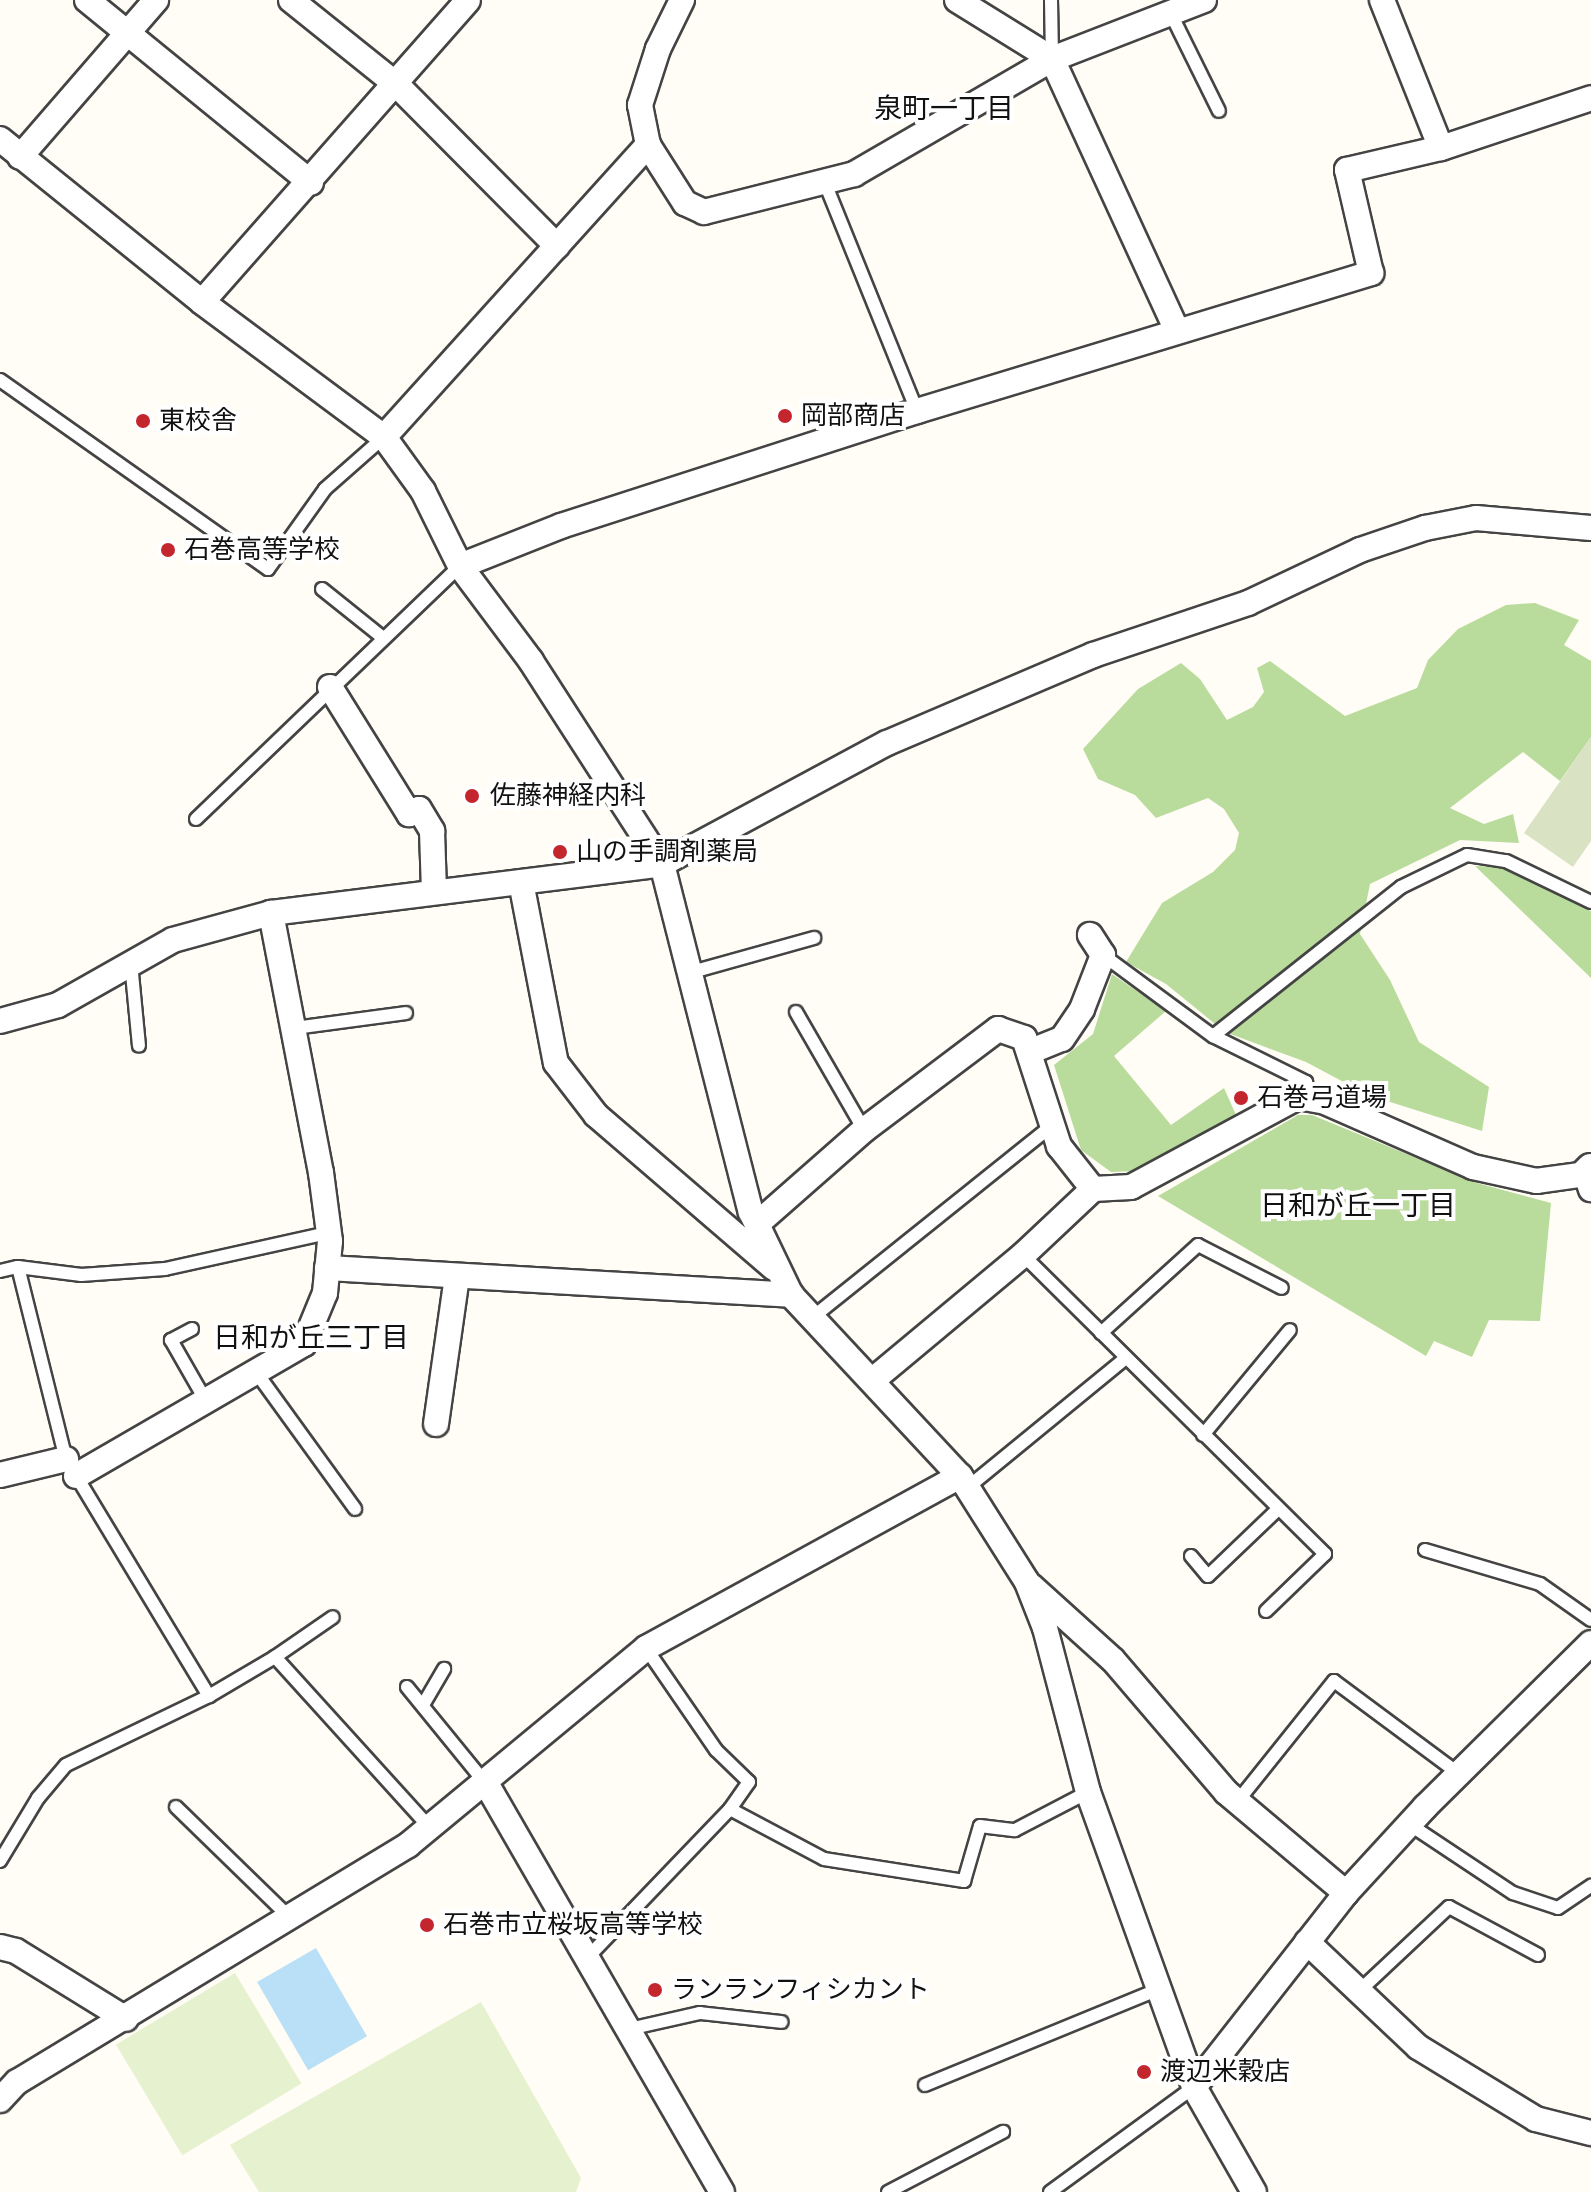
<!DOCTYPE html>
<meta charset="utf-8">
<style>
body{margin:0}
#map{position:relative;width:1591px;height:2192px;overflow:hidden;background:#fffdf5;font-family:"Times New Roman","Noto Sans JP",serif}
div>[style]{position:absolute}
.forest>*{inset:0;background:#b9dc9c}
.cemetery>*{inset:0;background:#d9e3c4}
.pitch>*{inset:0;background:#e6f2cf;transform-origin:0 0}
.water>*{inset:0;background:#b9e0f7;transform-origin:0 0}
.roads{filter:drop-shadow(2px 0 #444) drop-shadow(-2px 0 #444) drop-shadow(0 2px #444) drop-shadow(0 -2px #444)}
.service>*{height:12px;margin:-6px;padding:0 6px;transform-origin:6px;border-radius:6px;background:#fff}
.minor>*{height:24px;margin:-12px;padding:0 12px;transform-origin:12px;border-radius:12px;background:#fff}
.tertiary>*{height:30px;margin:-15px;padding:0 15px;transform-origin:15px;border-radius:15px;background:#fff}
.dots>*{width:22px;height:22px;translate:-50% -50%;box-sizing:border-box;border:4px solid #fff;border-radius:50%}
span{translate:-50% -50%;white-space:nowrap;text-align:center;line-height:1.15;-webkit-text-stroke:8px #fff;paint-order:stroke}
.poi-label{font-size:26px;color:#111}
.left{translate:0 -50%;text-align:left}
.neighbourhood-label{font-size:28px;color:#111}
</style>
<div id="map">
<div class="forest">
<i style="clip-path:polygon(1535px 603px,1579px 620px,1564px 645px,1591px 661px,1591px 737px,1560px 781px,1523px 752px,1450px 808px,1484px 824px,1513px 814px,1519px 843px,1460px 840px,1370px 884px,1360px 934px,1390px 980px,1419px 1042px,1489px 1087px,1482px 1131px,1368px 1095px,1306px 1062px,1225px 1032px,1166px 984px,1126px 962px,1162px 903px,1213px 872px,1235px 850px,1239px 833px,1224px 809px,1208px 798px,1156px 818px,1135px 795px,1098px 779px,1083px 749px,1138px 689px,1181px 663px,1200px 679px,1227px 720px,1253px 707px,1264px 692px,1257px 668px,1270px 661px,1345px 716px,1417px 688px,1428px 660px,1458px 629px,1506px 605px)"></i>
<i style="clip-path:polygon(1475px 866px,1501px 867px,1591px 911px,1591px 978px)"></i>
<i style="clip-path:polygon(1112px 974px,1166px 1011px,1114px 1056px,1171px 1125px,1224px 1088px,1236px 1115px,1136px 1171px,1111px 1172px,1081px 1150px,1054px 1065px,1093px 1034px)"></i>
<i style="clip-path:polygon(1298px 1115px,1312px 1115px,1477px 1183px,1551px 1203px,1540px 1321px,1489px 1320px,1472px 1357px,1434px 1341px,1426px 1356px,1158px 1196px)"></i>
</div>
<div class="cemetery">
<i style="clip-path:polygon(1591px 737px,1591px 841px,1573px 867px,1524px 833px)"></i>
</div>
<div class="pitch">
<i style="left:235px;top:1973px;width:129px;height:139px;rotate:59deg"></i>
<i style="clip-path:polygon(481px 2002px,581px 2178px,576px 2192px,259px 2192px,230px 2145px)"></i>
</div>
<div class="water">
<i style="left:316px;top:1948px;width:102px;height:68px;rotate:60deg"></i>
</div>
<div class="roads">
<div class="service">
<i style="left:1051px;top:0;width:59px;rotate:89deg"></i>
<i style="left:1171px;top:14px;width:108px;rotate:63.7deg"></i>
<i style="left:825px;top:183px;width:246px;rotate:68deg"></i>
<i style="left:0;top:380px;width:328px;rotate:35.2deg"></i>
<i style="left:268px;top:569px;width:98px;rotate:-54.5deg"></i>
<i style="left:325px;top:489px;width:79px;rotate:-41.4deg"></i>
<i style="left:322px;top:589px;width:77px;rotate:38.7deg"></i>
<i style="left:196px;top:819px;width:366px;rotate:-43.8deg"></i>
<i style="left:1103px;top:955px;width:137px;rotate:36.4deg"></i>
<i style="left:1213px;top:1036px;width:104px;rotate:26.3deg"></i>
<i style="left:1306px;top:1082px;width:17px;rotate:80deg"></i>
<i style="left:131px;top:963px;width:83px;rotate:84.5deg"></i>
<i style="left:692px;top:972px;width:127px;rotate:-15.6deg"></i>
<i style="left:796px;top:1012px;width:136px;rotate:60deg"></i>
<i style="left:295px;top:1028px;width:112px;rotate:-7.7deg"></i>
<i style="left:1213px;top:1036px;width:240px;rotate:-38.4deg"></i>
<i style="left:1401px;top:887px;width:73px;rotate:-25.9deg"></i>
<i style="left:1467px;top:855px;width:39px;rotate:9deg"></i>
<i style="left:1506px;top:861px;width:94px;rotate:25.8deg"></i>
<i style="left:1023px;top:1255px;width:425px;rotate:44.7deg"></i>
<i style="left:1325px;top:1554px;width:82px;rotate:136deg"></i>
<i style="left:18px;top:1267px;width:198px;rotate:76deg"></i>
<i style="left:66px;top:1459px;width:277px;rotate:58.9deg"></i>
<i style="left:0;top:1271px;width:18px;rotate:-13deg"></i>
<i style="left:18px;top:1267px;width:64px;rotate:7.2deg"></i>
<i style="left:81px;top:1275px;width:84px;rotate:-4.1deg"></i>
<i style="left:165px;top:1269px;width:167px;rotate:-12.5deg"></i>
<i style="left:813px;top:1317px;width:305px;rotate:-38.7deg"></i>
<i style="left:192px;top:1329px;width:24px;rotate:152deg"></i>
<i style="left:171px;top:1340px;width:70px;rotate:60.2deg"></i>
<i style="left:1101px;top:1333px;width:131px;rotate:-42.2deg"></i>
<i style="left:1198px;top:1245px;width:94px;rotate:27.1deg"></i>
<i style="left:256px;top:1372px;width:169px;rotate:54.1deg"></i>
<i style="left:1203px;top:1435px;width:136px;rotate:-50.4deg"></i>
<i style="left:967px;top:1488px;width:205px;rotate:-39.3deg"></i>
<i style="left:1425px;top:1550px;width:120px;rotate:16.5deg"></i>
<i style="left:1540px;top:1584px;width:62px;rotate:35.2deg"></i>
<i style="left:1191px;top:1556px;width:26px;rotate:50deg"></i>
<i style="left:1208px;top:1576px;width:95px;rotate:-43.7deg"></i>
<i style="left:275px;top:1657px;width:70px;rotate:-34.6deg"></i>
<i style="left:407px;top:1687px;width:125px;rotate:50.8deg"></i>
<i style="left:423px;top:1705px;width:42px;rotate:-59.7deg"></i>
<i style="left:1237px;top:1802px;width:155px;rotate:-51.3deg"></i>
<i style="left:1334px;top:1681px;width:156px;rotate:36.6deg"></i>
<i style="left:176px;top:1807px;width:159px;rotate:44.2deg"></i>
<i style="left:730px;top:1809px;width:106px;rotate:28deg"></i>
<i style="left:824px;top:1859px;width:142px;rotate:8.9deg"></i>
<i style="left:964px;top:1881px;width:57px;rotate:-73.8deg"></i>
<i style="left:980px;top:1826px;width:35px;rotate:7deg"></i>
<i style="left:1015px;top:1830px;width:82px;rotate:-27.5deg"></i>
<i style="left:1409px;top:1824px;width:125px;rotate:33.6deg"></i>
<i style="left:1513px;top:1893px;width:47px;rotate:18.4deg"></i>
<i style="left:1558px;top:1908px;width:40px;rotate:-34deg"></i>
<i style="left:0;top:1861px;width:74px;rotate:-58.9deg"></i>
<i style="left:38px;top:1798px;width:43px;rotate:-49.7deg"></i>
<i style="left:66px;top:1765px;width:159px;rotate:-25.8deg"></i>
<i style="left:209px;top:1696px;width:77px;rotate:-30.6deg"></i>
<i style="left:275px;top:1657px;width:231px;rotate:47.8deg"></i>
<i style="left:588px;top:1957px;width:205px;rotate:-46.2deg"></i>
<i style="left:730px;top:1809px;width:33px;rotate:-55deg"></i>
<i style="left:749px;top:1782px;width:46px;rotate:-135.9deg"></i>
<i style="left:716px;top:1750px;width:124px;rotate:-124.5deg"></i>
<i style="left:1357px;top:1993px;width:126px;rotate:-43.1deg"></i>
<i style="left:1449px;top:1907px;width:101px;rotate:28.3deg"></i>
<i style="left:629px;top:2029px;width:73px;rotate:-12.7deg"></i>
<i style="left:700px;top:2013px;width:82px;rotate:6.3deg"></i>
<i style="left:925px;top:2085px;width:253px;rotate:-22.3deg"></i>
<i style="left:888px;top:2192px;width:130px;rotate:-27.6deg"></i>
<i style="left:1050px;top:2192px;width:178px;rotate:-36.1deg"></i>
</div>
<div class="minor">
<i style="left:87px;top:0;width:289px;rotate:39.2deg"></i>
<i style="left:291px;top:0;width:136px;rotate:38.7deg"></i>
<i style="left:397px;top:85px;width:227px;rotate:45.2deg"></i>
<i style="left:682px;top:0;width:55px;rotate:116.1deg"></i>
<i style="left:658px;top:49px;width:59px;rotate:107.8deg"></i>
<i style="left:640px;top:105px;width:41px;rotate:78.7deg"></i>
<i style="left:648px;top:145px;width:69px;rotate:57.5deg"></i>
<i style="left:685px;top:203px;width:21px;rotate:25deg"></i>
<i style="left:704px;top:212px;width:155px;rotate:-14.2deg"></i>
<i style="left:854px;top:174px;width:229px;rotate:-30.1deg"></i>
<i style="left:1052px;top:59px;width:297px;rotate:65.3deg"></i>
<i style="left:957px;top:0;width:112px;rotate:31.8deg"></i>
<i style="left:1052px;top:59px;width:163px;rotate:-21.2deg"></i>
<i style="left:1382px;top:0;width:159px;rotate:68.3deg"></i>
<i style="left:0;top:139px;width:260px;rotate:38.9deg"></i>
<i style="left:202px;top:302px;width:227px;rotate:36.6deg"></i>
<i style="left:384px;top:437px;width:67px;rotate:54.2deg"></i>
<i style="left:423px;top:491px;width:84px;rotate:63.7deg"></i>
<i style="left:460px;top:566px;width:119px;rotate:53.2deg"></i>
<i style="left:531px;top:661px;width:242px;rotate:57.2deg"></i>
<i style="left:662px;top:864px;width:359px;rotate:75.7deg"></i>
<i style="left:751px;top:1212px;width:92px;rotate:64.3deg"></i>
<i style="left:791px;top:1295px;width:248px;rotate:47deg"></i>
<i style="left:960px;top:1476px;width:125px;rotate:57.7deg"></i>
<i style="left:1027px;top:1582px;width:49px;rotate:68.6deg"></i>
<i style="left:1045px;top:1628px;width:170px;rotate:75.3deg"></i>
<i style="left:1088px;top:1792px;width:313px;rotate:70.2deg"></i>
<i style="left:1194px;top:2087px;width:121px;rotate:60.3deg"></i>
<i style="left:20px;top:157px;width:208px;rotate:-49.1deg"></i>
<i style="left:202px;top:302px;width:402px;rotate:-48.6deg"></i>
<i style="left:384px;top:437px;width:394px;rotate:-47.9deg"></i>
<i style="left:460px;top:566px;width:109px;rotate:-21.6deg"></i>
<i style="left:561px;top:526px;width:374px;rotate:-17.9deg"></i>
<i style="left:917px;top:411px;width:475px;rotate:-16.9deg"></i>
<i style="left:1371px;top:273px;width:106px;rotate:-103.1deg"></i>
<i style="left:1347px;top:170px;width:97px;rotate:-13.2deg"></i>
<i style="left:1441px;top:148px;width:158px;rotate:-18.4deg"></i>
<i style="left:330px;top:687px;width:150px;rotate:58.1deg"></i>
<i style="left:409px;top:814px;width:11px;rotate:-27deg"></i>
<i style="left:419px;top:809px;width:26px;rotate:59deg"></i>
<i style="left:432px;top:831px;width:61px;rotate:88.1deg"></i>
<i style="left:521px;top:882px;width:184px;rotate:79.1deg"></i>
<i style="left:556px;top:1063px;width:66px;rotate:52.4deg"></i>
<i style="left:596px;top:1115px;width:235px;rotate:40.7deg"></i>
<i style="left:0;top:1021px;width:60px;rotate:-15.4deg"></i>
<i style="left:58px;top:1005px;width:132px;rotate:-29.5deg"></i>
<i style="left:173px;top:940px;width:102px;rotate:-15.4deg"></i>
<i style="left:271px;top:913px;width:394px;rotate:-7.1deg"></i>
<i style="left:662px;top:864px;width:255px;rotate:-28.3deg"></i>
<i style="left:887px;top:743px;width:224px;rotate:-23.1deg"></i>
<i style="left:1093px;top:655px;width:163px;rotate:-18.5deg"></i>
<i style="left:1248px;top:603px;width:124px;rotate:-25.3deg"></i>
<i style="left:1360px;top:550px;width:69px;rotate:-18.7deg"></i>
<i style="left:1425px;top:528px;width:52px;rotate:-11.1deg"></i>
<i style="left:1476px;top:518px;width:115px;rotate:5deg"></i>
<i style="left:1029px;top:1052px;width:35px;rotate:-22deg"></i>
<i style="left:1062px;top:1039px;width:36px;rotate:-56deg"></i>
<i style="left:1082px;top:1009px;width:58px;rotate:-68.7deg"></i>
<i style="left:1103px;top:955px;width:24px;rotate:-123deg"></i>
<i style="left:757px;top:1224px;width:142px;rotate:-41.3deg"></i>
<i style="left:864px;top:1130px;width:168px;rotate:-37deg"></i>
<i style="left:998px;top:1029px;width:28px;rotate:19deg"></i>
<i style="left:1024px;top:1038px;width:114px;rotate:72deg"></i>
<i style="left:1059px;top:1146px;width:55px;rotate:51.7deg"></i>
<i style="left:327px;top:1268px;width:465px;rotate:3.3deg"></i>
<i style="left:874px;top:1379px;width:194px;rotate:-39.8deg"></i>
<i style="left:1023px;top:1255px;width:96px;rotate:-43.3deg"></i>
<i style="left:1093px;top:1189px;width:38px;rotate:-3deg"></i>
<i style="left:1131px;top:1187px;width:190px;rotate:-28.3deg"></i>
<i style="left:1298px;top:1097px;width:27px;rotate:10deg"></i>
<i style="left:1325px;top:1102px;width:162px;rotate:23.7deg"></i>
<i style="left:1473px;top:1167px;width:65px;rotate:12.5deg"></i>
<i style="left:1536px;top:1181px;width:50px;rotate:-8deg"></i>
<i style="left:1586px;top:1174px;width:16px;rotate:72deg"></i>
<i style="left:436px;top:1424px;width:149px;rotate:-81.9deg"></i>
<i style="left:0;top:1475px;width:68px;rotate:-13.6deg"></i>
<i style="left:76px;top:1476px;width:263px;rotate:-30.1deg"></i>
<i style="left:304px;top:1344px;width:55px;rotate:-67.6deg"></i>
<i style="left:325px;top:1293px;width:52px;rotate:-84.5deg"></i>
<i style="left:330px;top:1241px;width:69px;rotate:-97.5deg"></i>
<i style="left:321px;top:1173px;width:265px;rotate:-100.9deg"></i>
<i style="left:1031px;top:1586px;width:110px;rotate:42.1deg"></i>
<i style="left:1113px;top:1660px;width:174px;rotate:49.4deg"></i>
<i style="left:1226px;top:1792px;width:157px;rotate:40.1deg"></i>
<i style="left:487px;top:1785px;width:470px;rotate:60deg"></i>
<i style="left:1307px;top:1942px;width:153px;rotate:43.4deg"></i>
<i style="left:1418px;top:2047px;width:138px;rotate:31.4deg"></i>
<i style="left:1536px;top:2119px;width:57px;rotate:14.3deg"></i>
<i style="left:0;top:1947px;width:16px;rotate:14deg"></i>
<i style="left:16px;top:1951px;width:129px;rotate:31.7deg"></i>
<i style="left:1194px;top:2087px;width:246px;rotate:-51.9deg"></i>
<i style="left:1346px;top:1893px;width:117px;rotate:-47.4deg"></i>
<i style="left:1425px;top:1807px;width:233px;rotate:-44.7deg"></i>
<i style="left:0;top:2100px;width:25px;rotate:-47deg"></i>
<i style="left:17px;top:2082px;width:457px;rotate:-31.2deg"></i>
<i style="left:408px;top:1845px;width:309px;rotate:-39.6deg"></i>
<i style="left:646px;top:1648px;width:358px;rotate:-28.7deg"></i>
</div>
<div class="tertiary">
<i style="left:1586px;top:1174px;width:7px;rotate:-45deg"></i>
</div>
</div>
<div class="dots">
<i style="left:785px;top:416px;background:#c4262e"></i>
<i style="left:143px;top:421px;background:#c4262e"></i>
<i style="left:168px;top:550px;background:#c4262e"></i>
<i style="left:472px;top:796px;background:#c4262e"></i>
<i style="left:560px;top:852px;background:#c4262e"></i>
<i style="left:1241px;top:1098px;background:#c4262e"></i>
<i style="left:427px;top:1925px;background:#c4262e"></i>
<i style="left:655px;top:1990px;background:#c4262e"></i>
<i style="left:1144px;top:2072px;background:#c4262e"></i>
</div>
<div class="poi-label">
<span class="left" style="left:801px;top:416px">岡部商店</span>
<span class="left" style="left:159px;top:421px">東校舎</span>
<span class="left" style="left:184px;top:550px">石巻高等学校</span>
<span class="left" style="left:490px;top:796px">佐藤神経内科</span>
<span class="left" style="left:576px;top:852px">山の手調剤薬局</span>
<span class="left" style="left:1257px;top:1098px">石巻弓道場</span>
<span class="left" style="left:443px;top:1925px">石巻市立桜坂高等学校</span>
<span class="left" style="left:671px;top:1990px">ランランフィシカント</span>
<span class="left" style="left:1160px;top:2072px">渡辺米穀店</span>
</div>
<div class="neighbourhood-label">
<span style="left:944px;top:109px">泉町一丁目</span>
<span style="left:1358px;top:1206px">日和が丘一丁目</span>
<span style="left:311px;top:1338px">日和が丘三丁目</span>
</div>
</div>
